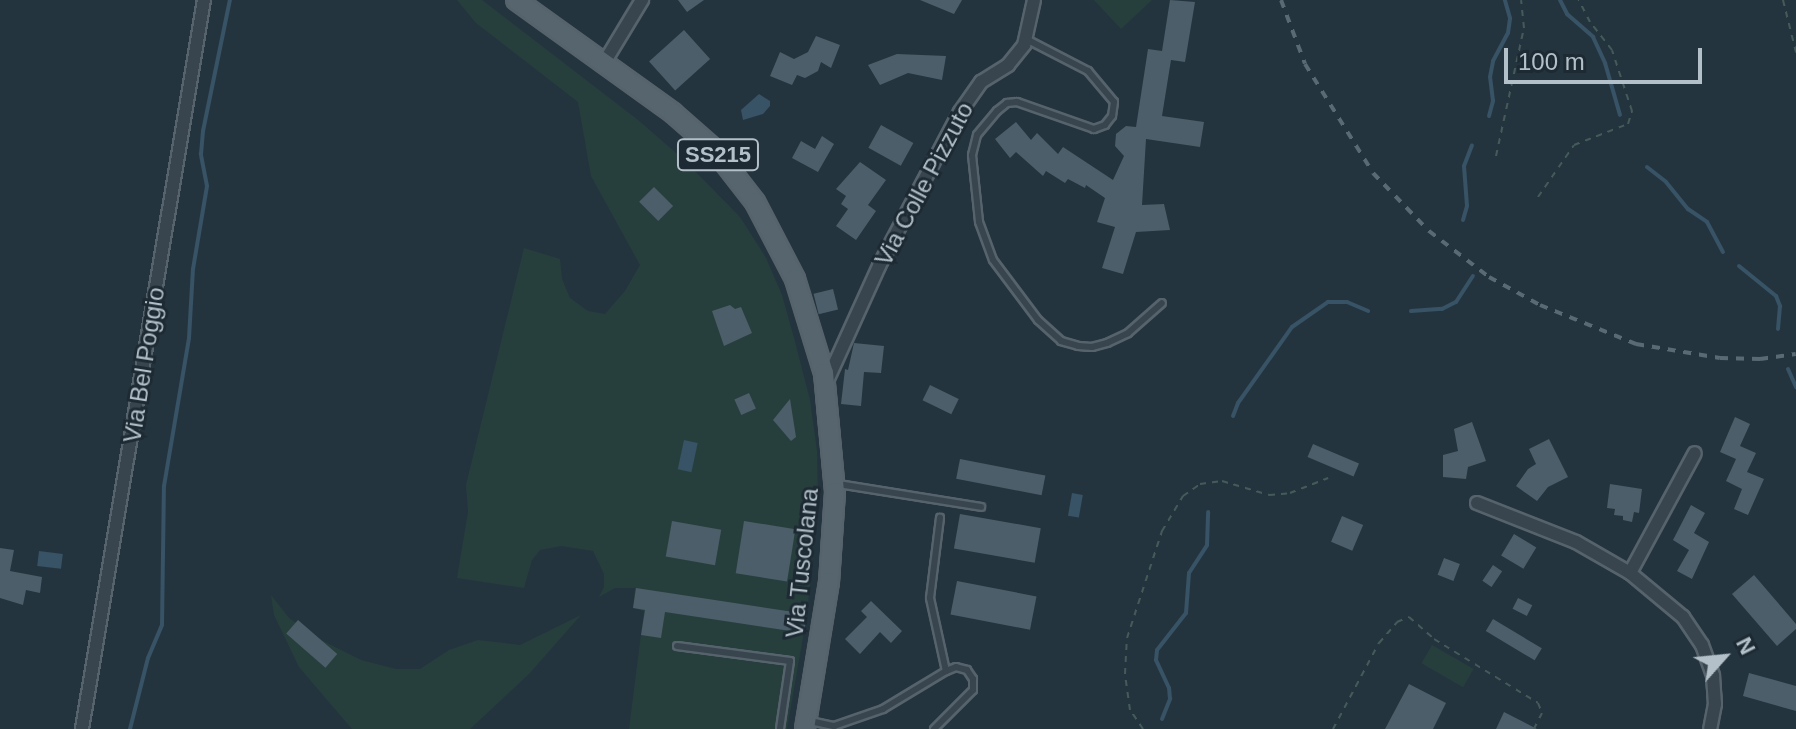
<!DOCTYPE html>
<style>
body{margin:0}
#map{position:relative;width:1796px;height:729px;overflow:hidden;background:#24343e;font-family:Helvetica,sans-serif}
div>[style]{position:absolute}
.green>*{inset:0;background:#263f3d;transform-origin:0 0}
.water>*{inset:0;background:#375365;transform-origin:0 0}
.stream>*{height:4px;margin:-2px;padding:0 2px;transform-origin:2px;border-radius:2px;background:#375365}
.building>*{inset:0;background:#4c5e69;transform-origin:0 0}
.path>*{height:2px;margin-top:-1px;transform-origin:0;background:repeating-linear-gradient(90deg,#445b59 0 6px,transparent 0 12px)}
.roads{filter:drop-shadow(2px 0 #56636c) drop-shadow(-2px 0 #56636c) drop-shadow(0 2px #56636c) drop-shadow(0 -2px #56636c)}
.lane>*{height:6px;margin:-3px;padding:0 3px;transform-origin:3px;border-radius:3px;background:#38454e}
.street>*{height:12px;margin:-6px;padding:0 6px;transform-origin:6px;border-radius:6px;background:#38454e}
.primary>*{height:18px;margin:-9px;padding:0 9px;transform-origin:9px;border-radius:9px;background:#56656e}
.rail>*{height:4px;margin-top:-2px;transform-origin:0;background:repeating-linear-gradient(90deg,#596a75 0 8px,transparent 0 16px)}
span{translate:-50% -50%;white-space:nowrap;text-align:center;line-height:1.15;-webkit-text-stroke:6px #1d2a33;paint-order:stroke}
.shield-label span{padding:2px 6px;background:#1d2a33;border:2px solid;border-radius:6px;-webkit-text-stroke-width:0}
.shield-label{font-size:22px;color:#b3c0c9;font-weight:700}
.street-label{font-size:24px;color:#b3c0c9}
.north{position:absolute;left:1684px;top:617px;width:80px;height:80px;-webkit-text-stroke:6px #1d2a33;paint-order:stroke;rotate:63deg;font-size:22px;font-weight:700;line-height:32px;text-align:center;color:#b3c0c9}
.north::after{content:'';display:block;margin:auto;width:28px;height:36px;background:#b3c0c9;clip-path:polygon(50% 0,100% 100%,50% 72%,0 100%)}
.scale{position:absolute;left:1504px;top:48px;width:198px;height:36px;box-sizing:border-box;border:4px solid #b3c0c9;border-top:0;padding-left:10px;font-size:24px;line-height:28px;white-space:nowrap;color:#b3c0c9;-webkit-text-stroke:6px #1d2a33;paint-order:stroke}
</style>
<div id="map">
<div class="green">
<i style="clip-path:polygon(457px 0,482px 0,638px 120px,683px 159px,740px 217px,766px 258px,782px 295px,794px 338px,810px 400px,817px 451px,818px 498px,807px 614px,787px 729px,629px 729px,644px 611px,633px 608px,635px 588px,615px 588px,599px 597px,604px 587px,604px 574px,593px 551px,561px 546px,540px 550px,532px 560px,524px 588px,457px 578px,468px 512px,466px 485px,524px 248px,560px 259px,562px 279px,570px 298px,588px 311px,605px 314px,625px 291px,640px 265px,591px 176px,578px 102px,476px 23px)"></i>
<i style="clip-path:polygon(1094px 0,1152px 0,1121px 29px)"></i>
<i style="clip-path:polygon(271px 595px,289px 618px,319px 639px,361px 660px,396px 669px,420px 669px,449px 650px,478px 640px,520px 645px,581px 615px,529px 674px,470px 729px,352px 729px,299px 667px,274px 615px)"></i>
<i style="left:1432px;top:645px;width:48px;height:21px;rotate:30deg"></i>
</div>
<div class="water">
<i style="clip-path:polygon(759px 94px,770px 101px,770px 106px,763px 114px,743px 120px,741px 110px)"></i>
<i style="left:684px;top:440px;width:14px;height:30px;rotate:12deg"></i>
<i style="left:1072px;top:493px;width:11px;height:23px;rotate:10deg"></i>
<i style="left:39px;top:551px;width:24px;height:15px;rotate:7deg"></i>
</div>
<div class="stream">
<i style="left:1560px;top:0;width:16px;rotate:63deg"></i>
<i style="left:1567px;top:14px;width:35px;rotate:41deg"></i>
<i style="left:1593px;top:37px;width:29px;rotate:65deg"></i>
<i style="left:1605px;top:63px;width:54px;rotate:73.9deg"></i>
<i style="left:1489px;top:116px;width:16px;rotate:-75deg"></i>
<i style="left:1493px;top:101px;width:24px;rotate:-97deg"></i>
<i style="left:1490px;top:77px;width:16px;rotate:-79deg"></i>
<i style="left:1493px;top:61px;width:32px;rotate:-62deg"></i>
<i style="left:1508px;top:33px;width:15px;rotate:-82deg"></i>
<i style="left:1510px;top:18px;width:19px;rotate:-106deg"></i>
<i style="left:1647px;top:167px;width:24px;rotate:38deg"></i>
<i style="left:1666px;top:182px;width:35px;rotate:51deg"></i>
<i style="left:1688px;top:209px;width:23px;rotate:34deg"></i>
<i style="left:1707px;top:222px;width:34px;rotate:62deg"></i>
<i style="left:1463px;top:220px;width:15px;rotate:-74deg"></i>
<i style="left:1467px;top:206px;width:40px;rotate:-94.3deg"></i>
<i style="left:1464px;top:166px;width:22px;rotate:-69deg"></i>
<i style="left:1739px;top:266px;width:48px;rotate:39deg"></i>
<i style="left:1776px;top:296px;width:11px;rotate:68deg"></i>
<i style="left:1780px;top:306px;width:23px;rotate:95deg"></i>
<i style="left:1411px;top:311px;width:31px;rotate:-4deg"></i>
<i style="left:1442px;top:309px;width:16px;rotate:-27deg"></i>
<i style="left:1456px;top:302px;width:31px;rotate:-57deg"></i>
<i style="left:1788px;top:369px;width:20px;rotate:66deg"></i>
<i style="left:1233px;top:416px;width:14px;rotate:-69deg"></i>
<i style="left:1238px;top:403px;width:93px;rotate:-54.6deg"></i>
<i style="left:1292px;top:327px;width:44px;rotate:-34.8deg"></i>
<i style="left:1328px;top:302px;width:19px"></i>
<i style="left:1347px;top:302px;width:23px;rotate:23deg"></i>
<i style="left:1162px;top:719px;width:22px;rotate:-68deg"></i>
<i style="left:1170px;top:699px;width:11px;rotate:-95deg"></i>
<i style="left:1169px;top:688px;width:31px;rotate:-115deg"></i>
<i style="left:1156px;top:660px;width:10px;rotate:-84deg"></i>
<i style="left:1157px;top:650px;width:47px;rotate:-51.9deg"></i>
<i style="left:1186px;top:613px;width:40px;rotate:-85.7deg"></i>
<i style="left:1189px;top:573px;width:33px;rotate:-57deg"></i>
<i style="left:1207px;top:545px;width:33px;rotate:-88deg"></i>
<i style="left:130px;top:729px;width:73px;rotate:-75.8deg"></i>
<i style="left:148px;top:658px;width:36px;rotate:-67deg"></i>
<i style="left:162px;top:625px;width:139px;rotate:-89.2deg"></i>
<i style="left:164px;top:486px;width:150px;rotate:-80.4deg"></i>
<i style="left:189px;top:338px;width:69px;rotate:-86.7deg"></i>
<i style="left:193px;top:269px;width:84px;rotate:-80.4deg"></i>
<i style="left:207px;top:186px;width:33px;rotate:-101deg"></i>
<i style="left:201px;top:154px;width:23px;rotate:-85deg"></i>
<i style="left:203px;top:131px;width:134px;rotate:-78.4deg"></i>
</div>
<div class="building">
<i style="clip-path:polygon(678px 0,704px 0,687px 12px)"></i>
<i style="clip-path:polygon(920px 0,962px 0,954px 14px)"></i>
<i style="clip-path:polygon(1170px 0,1195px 2px,1185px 62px,1171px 60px,1162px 116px,1204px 122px,1200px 147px,1146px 139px,1142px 205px,1164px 204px,1170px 230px,1136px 232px,1123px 274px,1102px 268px,1115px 227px,1097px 222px,1105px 198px,1086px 185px,1085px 188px,1068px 179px,1065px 183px,1046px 171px,1043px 176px,1016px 152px,1010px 158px,995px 139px,1016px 122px,1031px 140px,1037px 133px,1058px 154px,1063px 147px,1113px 180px,1124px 156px,1115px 146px,1116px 134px,1126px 126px,1136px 127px,1148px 49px,1162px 51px)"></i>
<i style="left:684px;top:30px;width:39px;height:47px;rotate:48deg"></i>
<i style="clip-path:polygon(816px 36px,840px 45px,831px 68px,821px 62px,818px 71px,805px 78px,797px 75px,792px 85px,770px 76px,780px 52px,794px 59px,808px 52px)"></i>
<i style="clip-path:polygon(897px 54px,946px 56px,942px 80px,908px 73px,880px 85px,868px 65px)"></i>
<i style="left:881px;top:125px;width:37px;height:26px;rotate:29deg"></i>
<i style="clip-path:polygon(822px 136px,834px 144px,818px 172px,792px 158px,801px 141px,815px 149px)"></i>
<i style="clip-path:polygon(860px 162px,886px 180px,868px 205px,876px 211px,856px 240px,836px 226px,848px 209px,841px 204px,846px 196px,836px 189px)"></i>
<i style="left:654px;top:187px;width:27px;height:21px;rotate:45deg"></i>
<i style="left:833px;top:289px;width:21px;height:20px;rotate:76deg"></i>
<i style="clip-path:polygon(730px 305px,735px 309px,741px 307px,752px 333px,724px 346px,712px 311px)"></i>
<i style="clip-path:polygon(854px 343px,884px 346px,881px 373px,864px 372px,861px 406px,841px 404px,845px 369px,848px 370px)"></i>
<i style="left:930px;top:385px;width:32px;height:17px;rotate:26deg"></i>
<i style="left:749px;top:393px;width:17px;height:16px;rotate:66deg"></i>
<i style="clip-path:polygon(790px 399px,796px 437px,791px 441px,773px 420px)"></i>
<i style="clip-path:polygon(1735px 417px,1750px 424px,1740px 446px,1756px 453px,1747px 472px,1764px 479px,1748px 515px,1734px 509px,1742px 489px,1726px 481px,1736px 459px,1720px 452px)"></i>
<i style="clip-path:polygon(1472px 422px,1486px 461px,1468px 467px,1466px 479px,1443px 477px,1443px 455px,1458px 451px,1454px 429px)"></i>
<i style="clip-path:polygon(1549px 439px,1568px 477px,1548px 487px,1537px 501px,1516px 486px,1528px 469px,1536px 464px,1529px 449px)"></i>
<i style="left:1313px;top:444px;width:50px;height:14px;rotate:23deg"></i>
<i style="left:960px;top:459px;width:87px;height:20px;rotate:11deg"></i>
<i style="clip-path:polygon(1610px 484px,1642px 489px,1639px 513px,1634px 512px,1632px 522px,1623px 520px,1623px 516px,1614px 515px,1615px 509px,1607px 508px)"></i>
<i style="clip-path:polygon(1691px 505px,1705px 513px,1694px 533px,1709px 542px,1692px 579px,1677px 571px,1689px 550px,1673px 540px)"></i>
<i style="left:960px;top:514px;width:82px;height:35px;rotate:10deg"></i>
<i style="left:1342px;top:516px;width:23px;height:28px;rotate:23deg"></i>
<i style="left:672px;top:521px;width:50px;height:36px;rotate:10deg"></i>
<i style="left:744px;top:521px;width:52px;height:53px;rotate:9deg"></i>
<i style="left:1514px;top:534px;width:26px;height:25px;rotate:31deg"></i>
<i style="clip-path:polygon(0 548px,14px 550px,10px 571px,42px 577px,40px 593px,26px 590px,23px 605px,0 598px)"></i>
<i style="left:1444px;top:558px;width:17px;height:18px;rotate:21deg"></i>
<i style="left:1493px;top:565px;width:11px;height:19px;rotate:34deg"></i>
<i style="clip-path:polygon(1754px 575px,1796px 624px,1796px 629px,1777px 646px,1732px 594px)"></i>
<i style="left:957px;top:581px;width:81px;height:34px;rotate:11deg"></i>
<i style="clip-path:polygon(636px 588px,807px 614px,804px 633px,665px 612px,661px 638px,641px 635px,645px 610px,633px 608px)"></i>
<i style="left:1518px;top:598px;width:16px;height:12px;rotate:27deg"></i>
<i style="clip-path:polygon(871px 601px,902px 631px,891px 643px,880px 632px,860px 654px,845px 639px,867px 617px,861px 611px)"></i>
<i style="left:1493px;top:619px;width:57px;height:14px;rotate:31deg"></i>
<i style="left:298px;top:620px;width:52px;height:18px;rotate:41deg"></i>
<i style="clip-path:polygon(1749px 673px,1796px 686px,1796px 711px,1743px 696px)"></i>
<i style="clip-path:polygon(1409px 684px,1446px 703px,1433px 729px,1385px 729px)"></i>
<i style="clip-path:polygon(1504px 712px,1537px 729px,1496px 729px)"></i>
</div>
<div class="path">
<i style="left:1783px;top:0;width:54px;rotate:76deg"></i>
<i style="left:1496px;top:156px;width:131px;rotate:-77.7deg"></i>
<i style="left:1524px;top:28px;width:28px;rotate:-96deg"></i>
<i style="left:1538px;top:197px;width:63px;rotate:-55.3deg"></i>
<i style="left:1574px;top:145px;width:58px;rotate:-21.3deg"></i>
<i style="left:1628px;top:124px;width:14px;rotate:-73deg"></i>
<i style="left:1632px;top:111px;width:64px;rotate:-108.2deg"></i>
<i style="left:1612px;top:50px;width:36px;rotate:-128deg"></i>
<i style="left:1590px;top:22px;width:25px;rotate:-117deg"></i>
<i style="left:1143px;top:729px;width:23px;rotate:-124deg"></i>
<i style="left:1130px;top:710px;width:36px;rotate:-98deg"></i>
<i style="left:1125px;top:674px;width:36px;rotate:-87deg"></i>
<i style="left:1127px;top:638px;width:113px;rotate:-71.9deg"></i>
<i style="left:1162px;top:531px;width:41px;rotate:-59deg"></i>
<i style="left:1183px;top:496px;width:21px;rotate:-35deg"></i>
<i style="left:1200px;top:484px;width:22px;rotate:-8deg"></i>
<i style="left:1222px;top:481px;width:49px;rotate:16.6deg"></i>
<i style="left:1269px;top:495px;width:21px;rotate:-5deg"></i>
<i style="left:1290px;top:493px;width:41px;rotate:-21.5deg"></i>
<i style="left:1333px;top:729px;width:98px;rotate:-61.9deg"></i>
<i style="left:1379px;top:643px;width:28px;rotate:-49deg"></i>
<i style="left:1397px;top:622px;width:13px;rotate:-23deg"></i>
<i style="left:1409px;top:617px;width:33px;rotate:41deg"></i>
<i style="left:1434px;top:639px;width:122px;rotate:31.6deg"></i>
<i style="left:1538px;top:703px;width:11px;rotate:68deg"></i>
<i style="left:1542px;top:713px;width:18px;rotate:117deg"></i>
</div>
<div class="roads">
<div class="lane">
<i style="left:1026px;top:39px;width:70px;rotate:27.3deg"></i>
<i style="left:1088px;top:71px;width:40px;rotate:50deg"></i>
<i style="left:1114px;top:102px;width:14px;rotate:98deg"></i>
<i style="left:1112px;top:116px;width:11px;rotate:128deg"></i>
<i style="left:1105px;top:125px;width:12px;rotate:160deg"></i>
<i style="left:1094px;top:129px;width:82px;rotate:-160.7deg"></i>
<i style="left:1017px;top:102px;width:10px;rotate:174deg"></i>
<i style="left:1007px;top:103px;width:13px;rotate:141deg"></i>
<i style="left:997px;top:111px;width:31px;rotate:130deg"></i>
<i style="left:977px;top:135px;width:21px;rotate:104deg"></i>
<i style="left:972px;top:155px;width:67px;rotate:84deg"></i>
<i style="left:979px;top:222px;width:40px;rotate:69.8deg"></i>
<i style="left:993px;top:260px;width:75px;rotate:53.1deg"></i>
<i style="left:1038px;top:320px;width:31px;rotate:42deg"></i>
<i style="left:1061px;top:341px;width:18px;rotate:16deg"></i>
<i style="left:1078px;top:346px;width:14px;rotate:4deg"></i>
<i style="left:1092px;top:347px;width:16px;rotate:-15deg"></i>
<i style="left:1107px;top:343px;width:23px;rotate:-25deg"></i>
<i style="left:1128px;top:333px;width:45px;rotate:-41.4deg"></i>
<i style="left:838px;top:484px;width:145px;rotate:9.1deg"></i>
<i style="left:677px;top:646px;width:114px;rotate:7.6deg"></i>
<i style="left:790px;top:661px;width:69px;rotate:98.4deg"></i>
<i style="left:810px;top:721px;width:25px;rotate:12deg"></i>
<i style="left:834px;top:726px;width:52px;rotate:-19.1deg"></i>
<i style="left:883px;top:709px;width:74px;rotate:-31.1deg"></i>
<i style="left:946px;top:671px;width:75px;rotate:-102.4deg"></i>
<i style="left:930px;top:598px;width:81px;rotate:-82.9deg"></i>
<i style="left:934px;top:729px;width:55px;rotate:-45deg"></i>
<i style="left:973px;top:690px;width:11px;rotate:-90deg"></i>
<i style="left:973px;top:679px;width:11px;rotate:-124deg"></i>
<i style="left:967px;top:670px;width:11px;rotate:-165deg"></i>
<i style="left:956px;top:667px;width:11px;rotate:158deg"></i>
</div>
<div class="street">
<i style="left:604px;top:63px;width:74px;rotate:-58.9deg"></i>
<i style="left:826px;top:383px;width:128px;rotate:-65.6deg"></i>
<i style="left:879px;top:266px;width:174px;rotate:-62.3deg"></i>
<i style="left:960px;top:112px;width:37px;rotate:-55deg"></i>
<i style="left:981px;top:82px;width:32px;rotate:-32deg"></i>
<i style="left:1008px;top:65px;width:26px;rotate:-51deg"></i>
<i style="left:1024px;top:45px;width:46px;rotate:-77.5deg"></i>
<i style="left:1477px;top:503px;width:106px;rotate:21.5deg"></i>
<i style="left:1576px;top:542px;width:62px;rotate:29.9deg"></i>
<i style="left:1630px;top:573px;width:69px;rotate:39.7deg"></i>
<i style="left:1683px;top:617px;width:34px;rotate:56deg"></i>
<i style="left:1702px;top:645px;width:33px;rotate:70deg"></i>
<i style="left:1713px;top:676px;width:28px;rotate:86deg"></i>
<i style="left:1715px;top:704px;width:25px;rotate:101deg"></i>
<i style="left:1630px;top:573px;width:136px;rotate:-61.6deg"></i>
<i style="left:82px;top:729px;width:739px;rotate:-80.5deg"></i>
</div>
<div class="primary">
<i style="left:516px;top:0;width:193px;rotate:35.7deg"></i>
<i style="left:673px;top:113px;width:53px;rotate:41.2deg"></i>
<i style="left:713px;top:148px;width:68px;rotate:52.1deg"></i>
<i style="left:755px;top:202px;width:87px;rotate:62.5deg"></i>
<i style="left:795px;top:279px;width:98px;rotate:72.9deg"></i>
<i style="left:824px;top:373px;width:120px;rotate:84.7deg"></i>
<i style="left:835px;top:492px;width:90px;rotate:93.8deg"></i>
<i style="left:829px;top:582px;width:149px;rotate:99.3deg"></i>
</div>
</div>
<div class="rail">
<i style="left:1281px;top:0;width:68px;rotate:69.4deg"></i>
<i style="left:1305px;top:64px;width:128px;rotate:58deg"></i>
<i style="left:1373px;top:173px;width:81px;rotate:46deg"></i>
<i style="left:1429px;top:231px;width:76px;rotate:37.5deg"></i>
<i style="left:1489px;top:277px;width:58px;rotate:28.8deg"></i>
<i style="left:1540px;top:305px;width:104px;rotate:22.1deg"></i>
<i style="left:1636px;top:344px;width:85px;rotate:9.5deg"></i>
<i style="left:1720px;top:358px;width:40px;rotate:1.4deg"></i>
<i style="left:1760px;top:359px;width:36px;rotate:-8deg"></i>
</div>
<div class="shield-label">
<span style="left:718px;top:155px">SS215</span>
</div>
<div class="street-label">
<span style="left:924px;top:184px;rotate:-62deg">Via Colle Pizzuto</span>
<span style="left:144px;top:365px;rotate:-81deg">Via Bel Poggio</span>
<span style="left:802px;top:563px;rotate:-84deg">Via Tuscolana</span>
</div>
<div class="north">N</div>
<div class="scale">100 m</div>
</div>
